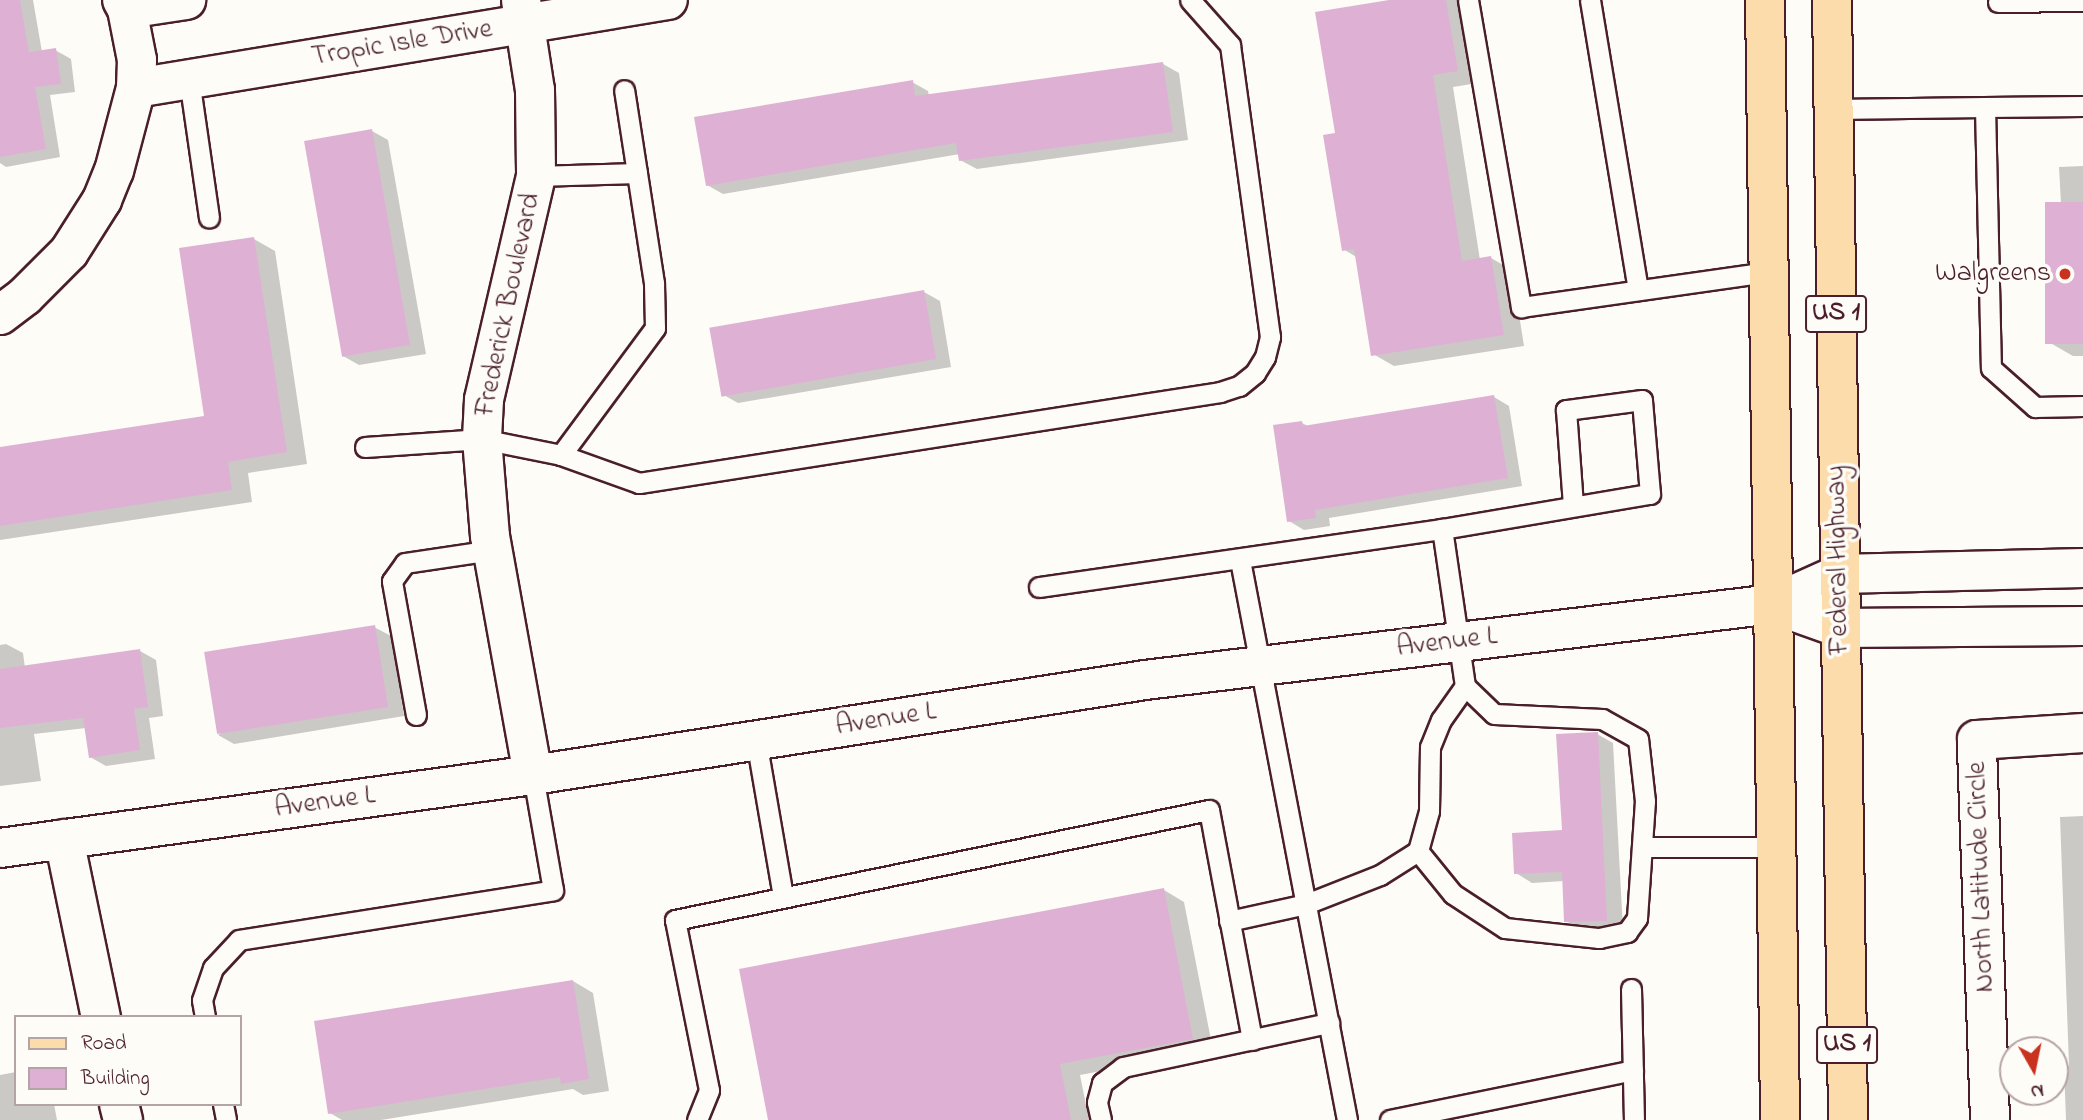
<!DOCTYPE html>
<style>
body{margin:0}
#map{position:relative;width:2083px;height:1120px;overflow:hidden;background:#fdfcf7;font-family:"Indie Flower",sans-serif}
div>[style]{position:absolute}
.shadow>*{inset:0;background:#0003}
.building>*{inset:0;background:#deb1d4;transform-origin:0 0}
.roads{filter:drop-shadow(2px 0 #4a1f2b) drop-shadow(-2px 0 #4a1f2b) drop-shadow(0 2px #4a1f2b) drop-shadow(0 -2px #4a1f2b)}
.service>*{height:19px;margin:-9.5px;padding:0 9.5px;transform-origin:9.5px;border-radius:9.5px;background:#fdfcf7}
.minor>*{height:38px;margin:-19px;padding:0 19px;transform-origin:19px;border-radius:19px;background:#fdfcf7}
.tertiary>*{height:38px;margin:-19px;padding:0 19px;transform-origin:19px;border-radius:19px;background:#fdfcf7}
.primary>*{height:38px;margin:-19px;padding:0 19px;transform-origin:19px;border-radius:19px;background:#fddcac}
.dots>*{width:19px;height:19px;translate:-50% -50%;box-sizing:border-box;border:4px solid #fdfcf7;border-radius:50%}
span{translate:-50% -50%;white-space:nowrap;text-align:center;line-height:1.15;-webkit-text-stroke:7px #fdfcf7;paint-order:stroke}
.shield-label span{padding:2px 5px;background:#fdfcf7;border:2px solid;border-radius:5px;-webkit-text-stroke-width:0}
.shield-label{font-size:26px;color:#4a1f2b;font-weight:700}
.street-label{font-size:28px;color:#4a1f2b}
.poi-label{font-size:28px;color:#4a1f2b}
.right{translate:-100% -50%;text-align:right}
.legend{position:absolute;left:14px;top:1015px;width:228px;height:91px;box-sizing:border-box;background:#fdfcf7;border:2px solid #b5a4a5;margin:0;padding:9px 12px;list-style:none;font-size:21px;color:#4a1f2b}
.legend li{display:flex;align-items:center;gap:14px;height:35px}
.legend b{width:35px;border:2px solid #b5a4a5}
.north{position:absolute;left:1999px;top:1036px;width:70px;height:70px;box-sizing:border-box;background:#fdfcf7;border:2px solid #b5a4a5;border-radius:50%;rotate:171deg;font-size:19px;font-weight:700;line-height:28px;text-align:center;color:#4a1f2b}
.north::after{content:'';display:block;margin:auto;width:24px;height:32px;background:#c8321e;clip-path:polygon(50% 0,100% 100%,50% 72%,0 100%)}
</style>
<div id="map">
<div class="shadow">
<i style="clip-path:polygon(0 0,33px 0,42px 52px,55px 50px,71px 59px,75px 92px,50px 95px,60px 157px,6px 167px,0 163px)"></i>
<i style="clip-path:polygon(1400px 0,1457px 0,1465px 5px,1478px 83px,1453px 87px,1480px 260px,1491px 258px,1512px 270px,1524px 346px,1394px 366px,1373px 354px,1358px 258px,1343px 249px,1337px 134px)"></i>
<i style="clip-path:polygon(1163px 64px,1179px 73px,1188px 140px,977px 169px,960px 160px,960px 154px,723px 194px,707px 185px,912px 82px,928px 91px,929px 96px)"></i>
<i style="clip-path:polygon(372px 131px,388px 140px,426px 354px,359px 365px,343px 356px)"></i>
<i style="clip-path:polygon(2083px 166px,2083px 356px,2073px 356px,2052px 344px,2061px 204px,2059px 167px)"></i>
<i style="clip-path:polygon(254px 239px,275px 251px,307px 464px,248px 473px,252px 502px,0 540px,0 449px,206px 418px)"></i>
<i style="clip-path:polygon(924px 292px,940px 301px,951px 367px,738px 403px,722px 394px)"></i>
<i style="clip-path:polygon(1494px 397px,1509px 406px,1522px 486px,1329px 518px,1330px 526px,1304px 530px,1289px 521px,1302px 423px,1310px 427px)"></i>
<i style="clip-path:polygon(374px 627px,391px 636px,404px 716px,234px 744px,218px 735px)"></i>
<i style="clip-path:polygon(6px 644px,23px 653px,25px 668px,140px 651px,156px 660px,163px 716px,149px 718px,155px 759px,106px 766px,90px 757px,86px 728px,34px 734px,41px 781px,0 786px,0 645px)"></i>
<i style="clip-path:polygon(1597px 734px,1613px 743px,1623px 929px,1582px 930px,1566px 921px,1564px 881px,1532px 883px,1516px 873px,1564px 832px)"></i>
<i style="clip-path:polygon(2083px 816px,2083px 1120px,2066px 1120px,2064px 1067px,2069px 1066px,2060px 817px)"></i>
<i style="clip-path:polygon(1164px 890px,1184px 902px,1213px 1050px,1080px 1075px,1089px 1120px,770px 1120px)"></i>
<i style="clip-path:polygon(573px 981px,593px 993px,609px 1091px,583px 1095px,573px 1089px,381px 1120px,342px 1120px,330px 1113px)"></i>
<i style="clip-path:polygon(16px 1072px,16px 1104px,54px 1104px,57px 1120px,0 1120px,0 1075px)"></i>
</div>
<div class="building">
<i style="clip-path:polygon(0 0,20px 0,29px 52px,56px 48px,61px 84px,35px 87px,46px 149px,0 157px)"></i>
<i style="clip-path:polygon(1389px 0,1446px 0,1458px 71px,1433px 75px,1462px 261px,1491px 256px,1504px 335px,1371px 356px,1354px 249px,1342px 251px,1323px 135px,1335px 133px,1315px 12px)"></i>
<i style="clip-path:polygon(1163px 62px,1173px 132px,959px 161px,956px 143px,706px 186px,694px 117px,913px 80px,915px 96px)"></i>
<i style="left:372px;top:129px;width:219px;height:69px;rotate:80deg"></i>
<i style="left:2083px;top:202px;width:142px;height:38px;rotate:90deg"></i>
<i style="clip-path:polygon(254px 237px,287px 452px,228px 462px,232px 490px,0 526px,0 447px,204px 416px,179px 248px)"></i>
<i style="left:924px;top:290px;width:70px;height:218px;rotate:80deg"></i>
<i style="clip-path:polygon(1494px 395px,1508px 478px,1315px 510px,1316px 518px,1287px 522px,1273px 425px,1302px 421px,1303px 426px)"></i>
<i style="left:375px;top:625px;width:83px;height:173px;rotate:81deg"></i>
<i style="clip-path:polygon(140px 649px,148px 707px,134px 709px,140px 750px,89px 758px,83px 718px,0 728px,0 669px)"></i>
<i style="clip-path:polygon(1598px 732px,1607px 921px,1564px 922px,1562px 872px,1514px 874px,1512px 833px,1562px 830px,1556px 734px)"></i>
<i style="clip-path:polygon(1164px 888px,1193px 1039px,1060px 1064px,1071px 1120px,768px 1120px,739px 969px)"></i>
<i style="clip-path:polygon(573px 980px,589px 1079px,561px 1084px,560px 1077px,328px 1114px,314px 1021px)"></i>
</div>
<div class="roads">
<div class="service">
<i style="left:1468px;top:0;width:312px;rotate:80.2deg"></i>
<i style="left:1521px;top:307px;width:249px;rotate:-8.1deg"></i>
<i style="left:1590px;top:0;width:294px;rotate:80.6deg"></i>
<i style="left:1998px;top:2px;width:85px;rotate:-0.7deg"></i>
<i style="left:189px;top:79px;width:140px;rotate:81.8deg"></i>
<i style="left:1985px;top:107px;width:98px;rotate:-0.6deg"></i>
<i style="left:1833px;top:109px;width:152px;rotate:-0.8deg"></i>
<i style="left:1985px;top:107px;width:261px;rotate:88.7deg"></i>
<i style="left:1991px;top:368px;width:59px;rotate:41.6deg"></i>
<i style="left:2035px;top:407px;width:48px;rotate:-1.2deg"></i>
<i style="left:536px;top:176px;width:101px;rotate:-1.7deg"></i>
<i style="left:365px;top:447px;width:117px;rotate:-3.9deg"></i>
<i style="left:482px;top:439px;width:81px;rotate:11.4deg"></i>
<i style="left:561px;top:455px;width:83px;rotate:19.7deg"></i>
<i style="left:639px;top:483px;width:588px;rotate:-8.9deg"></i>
<i style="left:1220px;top:392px;width:20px;rotate:-18deg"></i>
<i style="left:1239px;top:386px;width:21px;rotate:-39deg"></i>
<i style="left:1255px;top:373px;width:19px;rotate:-58deg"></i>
<i style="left:1265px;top:357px;width:21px;rotate:-76deg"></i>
<i style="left:1270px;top:337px;width:295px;rotate:-97.8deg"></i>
<i style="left:1230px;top:45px;width:60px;rotate:-131.6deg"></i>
<i style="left:561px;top:455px;width:158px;rotate:-53.5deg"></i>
<i style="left:655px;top:328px;width:45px;rotate:-91.3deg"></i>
<i style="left:654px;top:283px;width:195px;rotate:-98.8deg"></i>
<i style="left:1240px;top:560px;width:570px;rotate:79.18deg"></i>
<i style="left:1039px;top:587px;width:407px;rotate:-8.2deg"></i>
<i style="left:1442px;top:529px;width:211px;rotate:-9.6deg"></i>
<i style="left:1650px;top:494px;width:94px;rotate:-94.9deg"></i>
<i style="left:1642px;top:400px;width:77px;rotate:172.5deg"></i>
<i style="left:1566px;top:410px;width:96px;rotate:85.8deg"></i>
<i style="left:416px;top:715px;width:136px;rotate:-100.2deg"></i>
<i style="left:392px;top:581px;width:22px;rotate:-54deg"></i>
<i style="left:405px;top:563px;width:88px;rotate:-8.5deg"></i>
<i style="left:756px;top:740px;width:159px;rotate:80.2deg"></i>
<i style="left:1643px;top:847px;width:133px"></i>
<i style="left:1418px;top:851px;width:55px;rotate:50.9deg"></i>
<i style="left:1453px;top:894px;width:62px;rotate:33.2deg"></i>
<i style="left:1505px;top:928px;width:95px;rotate:6.1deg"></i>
<i style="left:1599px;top:938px;width:29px;rotate:-12deg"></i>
<i style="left:1627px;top:932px;width:17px;rotate:-54deg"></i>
<i style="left:1637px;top:918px;width:117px;rotate:-86.1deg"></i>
<i style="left:1645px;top:801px;width:62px;rotate:-96.4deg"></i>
<i style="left:1638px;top:739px;width:41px;rotate:-150.9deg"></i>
<i style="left:1602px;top:719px;width:108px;rotate:-177.3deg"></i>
<i style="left:1494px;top:714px;width:40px;rotate:-136deg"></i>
<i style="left:1229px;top:921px;width:79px;rotate:-12.4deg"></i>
<i style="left:1306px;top:904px;width:79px;rotate:-21.4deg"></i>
<i style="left:1380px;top:875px;width:45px;rotate:-32.3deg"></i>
<i style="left:1418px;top:851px;width:41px;rotate:-74.6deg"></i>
<i style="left:1429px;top:811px;width:64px;rotate:-89.1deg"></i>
<i style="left:1430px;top:747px;width:29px;rotate:-68deg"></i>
<i style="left:1441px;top:720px;width:42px;rotate:-54.8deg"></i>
<i style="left:1465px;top:686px;width:159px;rotate:-98.3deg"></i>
<i style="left:1631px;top:989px;width:131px;rotate:88.7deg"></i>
<i style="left:205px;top:1017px;width:17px;rotate:-100deg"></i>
<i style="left:202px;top:1000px;width:34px;rotate:-71deg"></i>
<i style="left:213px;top:968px;width:38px;rotate:-47deg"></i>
<i style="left:239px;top:940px;width:318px;rotate:-9deg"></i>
<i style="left:553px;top:890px;width:117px;rotate:-99.9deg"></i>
<i style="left:223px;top:1104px;width:16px;rotate:79deg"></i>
<i style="left:697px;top:1120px;width:32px;rotate:-68deg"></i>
<i style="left:709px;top:1090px;width:173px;rotate:-101.3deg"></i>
<i style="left:675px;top:920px;width:545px;rotate:-11.64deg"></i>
<i style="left:1209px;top:810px;width:234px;rotate:79.4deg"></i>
<i style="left:1101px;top:1120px;width:18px;rotate:-103deg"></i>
<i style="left:1097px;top:1102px;width:20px;rotate:-75deg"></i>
<i style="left:1102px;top:1083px;width:26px;rotate:-37deg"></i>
<i style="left:1123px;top:1067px;width:211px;rotate:-12.1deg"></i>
<i style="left:1390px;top:1120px;width:248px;rotate:-11.6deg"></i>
</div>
<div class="minor">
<i style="left:521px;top:0;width:91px;rotate:81.2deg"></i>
<i style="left:535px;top:90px;width:86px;rotate:89.3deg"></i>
<i style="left:536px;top:176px;width:230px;rotate:103.1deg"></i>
<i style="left:484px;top:400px;width:39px;rotate:93deg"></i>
<i style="left:482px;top:439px;width:97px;rotate:85.3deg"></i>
<i style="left:490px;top:536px;width:243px;rotate:79.8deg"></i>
<i style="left:127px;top:9px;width:60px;rotate:-8.7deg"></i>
<i style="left:136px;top:88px;width:539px;rotate:-9.39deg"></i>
<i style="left:0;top:315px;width:31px;rotate:-37deg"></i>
<i style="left:25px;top:296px;width:62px;rotate:-45deg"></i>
<i style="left:69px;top:252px;width:62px;rotate:-57.6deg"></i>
<i style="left:102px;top:200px;width:31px;rotate:-68deg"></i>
<i style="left:114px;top:171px;width:86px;rotate:-75.2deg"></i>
<i style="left:136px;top:88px;width:28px;rotate:-88deg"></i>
<i style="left:137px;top:60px;width:52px;rotate:-101.1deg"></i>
<i style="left:127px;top:9px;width:10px;rotate:-119deg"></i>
<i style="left:64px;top:839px;width:182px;rotate:78.3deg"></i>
<i style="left:0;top:848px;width:538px;rotate:-7.8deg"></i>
<i style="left:533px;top:775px;width:619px;rotate:-8.82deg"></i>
<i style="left:1145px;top:680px;width:633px;rotate:-6.9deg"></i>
<i style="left:119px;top:1104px;width:16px;rotate:76deg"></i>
<i style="left:1990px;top:1120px;width:380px;rotate:-92deg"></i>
<i style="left:1977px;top:740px;width:106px;rotate:-3.8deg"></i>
</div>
<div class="tertiary">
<i style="left:1773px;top:604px;width:73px;rotate:-24.1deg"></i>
<i style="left:1840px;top:574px;width:243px;rotate:-1.4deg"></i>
<i style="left:1773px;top:604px;width:71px;rotate:19.7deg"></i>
<i style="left:1840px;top:628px;width:243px;rotate:-0.5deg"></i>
</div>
<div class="primary">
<i style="left:1765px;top:0;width:1120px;rotate:89.23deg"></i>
<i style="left:1832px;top:0;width:1120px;rotate:89.18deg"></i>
</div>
</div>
<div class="dots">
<i style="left:2065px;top:274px;background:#c8321e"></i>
</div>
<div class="shield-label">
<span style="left:1836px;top:314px">US 1</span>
<span style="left:1847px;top:1045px">US 1</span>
</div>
<div class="street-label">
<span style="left:402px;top:44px;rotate:-9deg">Tropic Isle Drive</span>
<span style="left:509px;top:305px;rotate:-78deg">Frederick Boulevard</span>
<span style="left:1839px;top:560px;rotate:-91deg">Federal Highway</span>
<span style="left:1447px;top:643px;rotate:-7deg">Avenue L</span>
<span style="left:886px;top:720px;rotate:-9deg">Avenue L</span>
<span style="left:325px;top:803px;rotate:-8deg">Avenue L</span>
<span style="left:1982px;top:877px;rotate:-92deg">North Latitude Circle</span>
</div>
<div class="poi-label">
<span class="right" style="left:2051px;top:274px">Walgreens</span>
</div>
<ul class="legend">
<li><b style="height:9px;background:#fddcac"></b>Road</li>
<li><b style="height:19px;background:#deb1d4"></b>Building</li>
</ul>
<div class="north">N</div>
</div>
